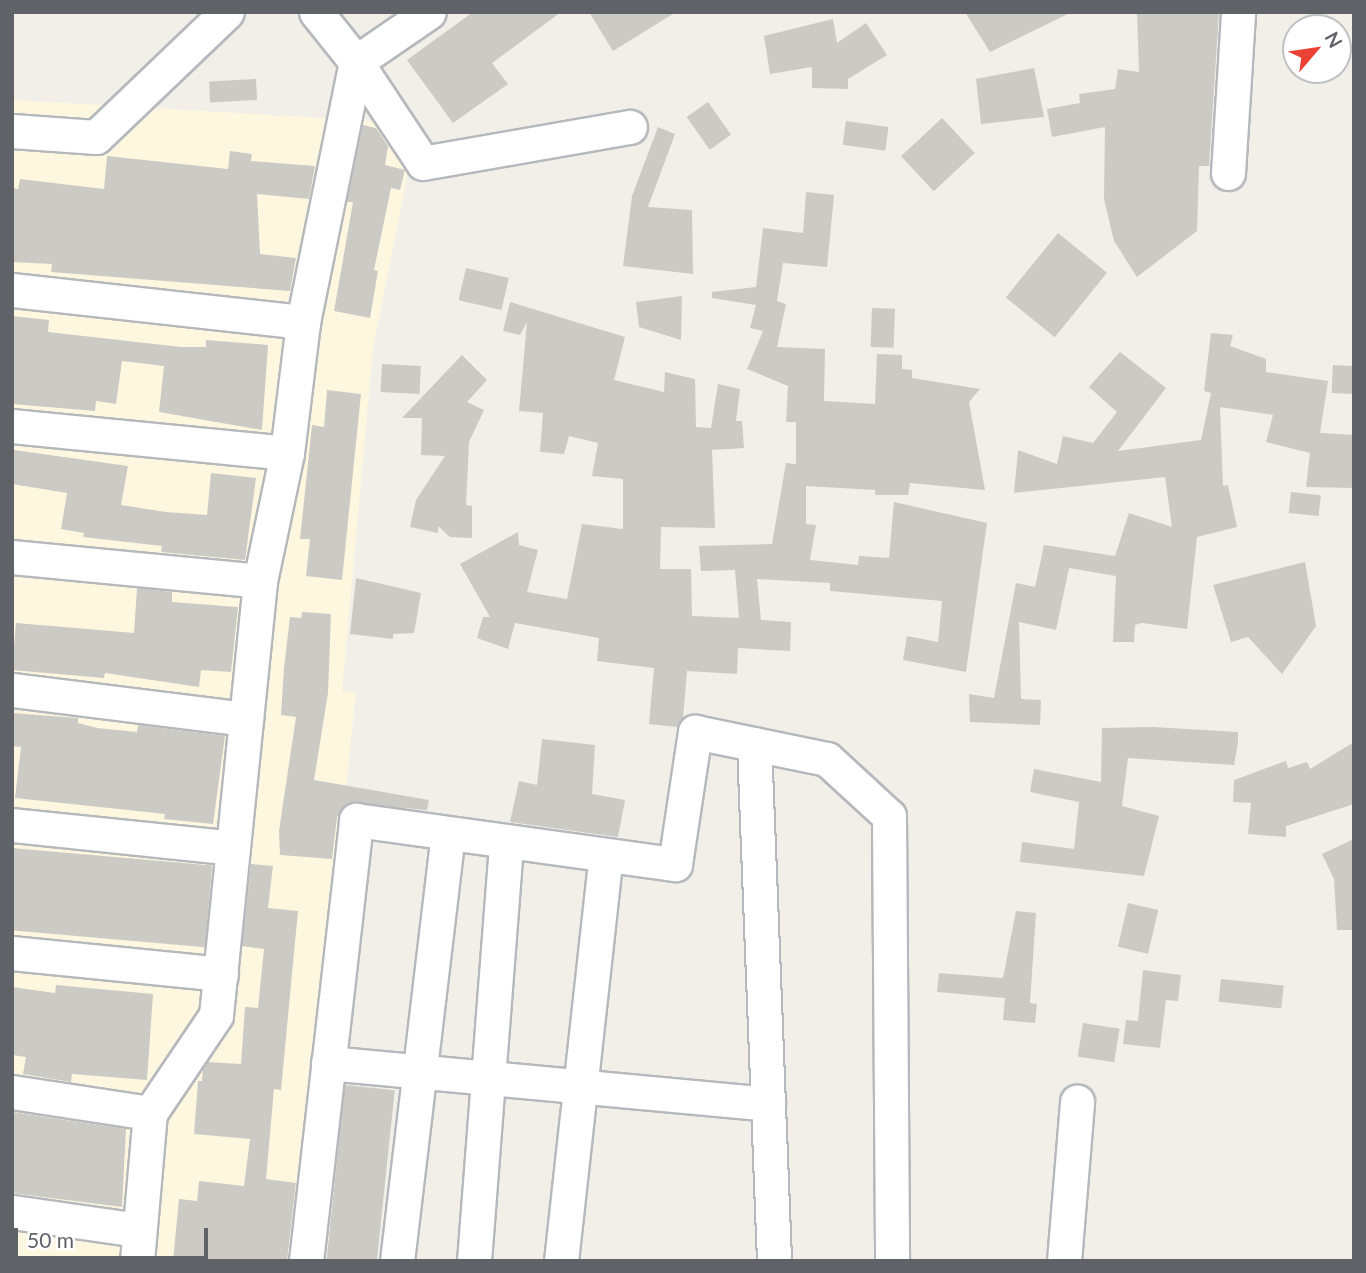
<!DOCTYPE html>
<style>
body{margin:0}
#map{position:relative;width:1366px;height:1273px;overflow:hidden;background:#f1efe8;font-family:Lato,sans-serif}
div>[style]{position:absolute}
.commercial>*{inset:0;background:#fef7e0}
.building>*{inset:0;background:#cccac5;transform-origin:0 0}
.roads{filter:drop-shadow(2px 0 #b5b8bc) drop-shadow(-2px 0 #b5b8bc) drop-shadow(0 2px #b5b8bc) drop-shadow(0 -2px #b5b8bc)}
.minor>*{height:33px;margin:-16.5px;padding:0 16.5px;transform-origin:16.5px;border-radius:16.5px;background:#fff}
span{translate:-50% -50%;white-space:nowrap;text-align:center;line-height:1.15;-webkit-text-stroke:6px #fff;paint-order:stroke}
.frame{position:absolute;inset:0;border:14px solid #5f6368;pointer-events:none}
.north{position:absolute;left:1282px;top:14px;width:70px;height:70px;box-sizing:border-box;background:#fff;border:2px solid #bfc1c3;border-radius:50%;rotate:61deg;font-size:19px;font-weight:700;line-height:28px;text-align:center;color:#5f6368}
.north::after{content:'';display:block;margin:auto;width:24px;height:32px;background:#ea4335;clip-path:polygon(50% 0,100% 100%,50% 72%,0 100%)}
.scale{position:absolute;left:14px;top:1228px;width:194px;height:32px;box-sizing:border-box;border:4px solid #5f6368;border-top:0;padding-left:9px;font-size:21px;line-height:24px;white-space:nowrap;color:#5f6368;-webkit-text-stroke:5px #fff;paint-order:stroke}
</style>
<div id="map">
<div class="commercial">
<i style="clip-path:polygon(12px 100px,393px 122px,409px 167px,373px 349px,342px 691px,356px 693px,296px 1261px,12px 1261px)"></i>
</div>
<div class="building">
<i style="clip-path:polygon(473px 12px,561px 12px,492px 63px,508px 84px,453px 123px,407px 60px)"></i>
<i style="clip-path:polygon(589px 12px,676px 12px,613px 51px)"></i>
<i style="clip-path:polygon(965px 12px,1072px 12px,990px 52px)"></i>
<i style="clip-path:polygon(1137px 12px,1219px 12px,1209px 166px,1199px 166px,1197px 231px,1137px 277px,1114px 241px,1104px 199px,1105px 127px,1052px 137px,1047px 109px,1080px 103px,1079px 94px,1115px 89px,1118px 69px,1139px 72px)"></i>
<i style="clip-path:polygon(833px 19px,837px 43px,866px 23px,887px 55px,848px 79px,848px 89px,812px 88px,812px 67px,770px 74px,764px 36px)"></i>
<i style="clip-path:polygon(1034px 68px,1044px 117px,981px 124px,976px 79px)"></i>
<i style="left:256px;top:79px;width:21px;height:47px;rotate:87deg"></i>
<i style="left:708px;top:102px;width:40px;height:26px;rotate:55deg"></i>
<i style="left:942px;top:118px;width:48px;height:56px;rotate:47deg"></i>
<i style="left:846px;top:121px;width:43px;height:24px;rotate:8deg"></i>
<i style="clip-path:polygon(363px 125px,376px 128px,388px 146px,385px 165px,405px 170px,400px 190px,391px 188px,374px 270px,378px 271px,370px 318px,334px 311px,353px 202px,347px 202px)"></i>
<i style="clip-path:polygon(658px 127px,675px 134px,648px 207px,692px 210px,693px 274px,623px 266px,632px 196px)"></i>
<i style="clip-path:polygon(230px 151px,252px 154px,251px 161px,315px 166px,309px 199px,257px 194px,260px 254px,296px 258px,290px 291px,51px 272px,52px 264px,12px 262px,12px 188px,18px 189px,20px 179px,104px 189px,107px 156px,228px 169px)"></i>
<i style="clip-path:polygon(806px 192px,834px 195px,827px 267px,783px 263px,777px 301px,786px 304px,777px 347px,825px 349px,824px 401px,875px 404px,877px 354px,902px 355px,902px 369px,912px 370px,912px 378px,980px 389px,969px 402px,985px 490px,910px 483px,908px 495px,875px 495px,875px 490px,806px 486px,806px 524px,816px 525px,810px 560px,858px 565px,859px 556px,889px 558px,894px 502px,987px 523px,966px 672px,903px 660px,907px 636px,938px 642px,942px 601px,830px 591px,830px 583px,757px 579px,761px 620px,791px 622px,790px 651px,738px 648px,737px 674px,687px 671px,683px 718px,677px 727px,649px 724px,654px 668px,597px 661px,599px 638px,515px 623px,508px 649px,477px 638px,483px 617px,490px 617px,460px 564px,518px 532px,519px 545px,538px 550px,527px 592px,567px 599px,582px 524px,623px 529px,623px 479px,592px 476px,598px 443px,569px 436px,564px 454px,540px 452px,543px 413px,519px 411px,527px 322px,520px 335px,503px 331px,510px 302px,625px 337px,614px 380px,664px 392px,665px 372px,695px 379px,696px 427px,711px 428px,718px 384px,740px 389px,736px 421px,742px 421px,744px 448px,712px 450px,715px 528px,661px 527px,660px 569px,691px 569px,692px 616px,739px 618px,735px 570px,701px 571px,699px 546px,772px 544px,786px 463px,796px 464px,796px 422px,786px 422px,788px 386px,747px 369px,763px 331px,750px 328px,756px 305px,712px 298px,712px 292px,756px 287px,763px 228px,803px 233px)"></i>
<i style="left:1058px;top:233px;width:63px;height:83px;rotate:39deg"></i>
<i style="left:466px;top:268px;width:44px;height:33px;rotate:13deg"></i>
<i style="clip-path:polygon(682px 296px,681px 340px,639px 327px,636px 302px)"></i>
<i style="left:872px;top:308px;width:23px;height:39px;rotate:2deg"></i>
<i style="clip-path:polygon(12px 316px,49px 320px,48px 332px,181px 347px,206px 347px,206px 340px,268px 345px,262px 430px,159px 412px,164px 366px,122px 361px,116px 404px,96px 401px,95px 411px,12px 404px)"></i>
<i style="clip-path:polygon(1211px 333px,1233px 335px,1230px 346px,1266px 359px,1266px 372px,1328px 381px,1320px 433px,1354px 435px,1354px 488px,1306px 487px,1310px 453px,1266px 442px,1273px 415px,1220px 407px,1223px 486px,1228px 485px,1237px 527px,1197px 537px,1187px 629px,1142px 623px,1135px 625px,1134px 642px,1113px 642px,1116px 576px,1069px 568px,1056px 630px,1019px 622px,1021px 699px,1041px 700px,1040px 725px,970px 722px,969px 694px,994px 698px,1016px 583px,1035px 587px,1044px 545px,1115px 556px,1129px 513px,1172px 527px,1165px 477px,1014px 493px,1018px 450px,1057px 464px,1063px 436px,1093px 443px,1117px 412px,1089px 387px,1120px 352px,1166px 388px,1118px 451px,1201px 440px,1211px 393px,1204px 391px)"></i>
<i style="clip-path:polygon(462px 355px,487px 380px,467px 402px,484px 410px,469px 442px,466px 505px,472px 506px,472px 538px,450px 537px,438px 526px,438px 533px,410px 527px,416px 500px,445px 456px,421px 455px,422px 418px,402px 418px)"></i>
<i style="left:382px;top:364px;width:39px;height:28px;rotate:3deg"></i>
<i style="left:1333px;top:365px;width:21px;height:28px;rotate:3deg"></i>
<i style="clip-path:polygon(327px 390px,361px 394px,342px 580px,306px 576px,310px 539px,300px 539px,312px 425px,324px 427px)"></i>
<i style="clip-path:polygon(14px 450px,128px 466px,121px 505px,166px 512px,207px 515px,211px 473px,256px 478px,245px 560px,161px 552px,162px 546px,83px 537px,84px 533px,61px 529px,67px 493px,12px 484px)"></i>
<i style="left:1291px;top:492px;width:30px;height:21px;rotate:6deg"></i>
<i style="clip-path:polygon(1305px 562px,1316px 626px,1282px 674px,1248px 637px,1231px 642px,1213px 585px)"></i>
<i style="clip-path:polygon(356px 578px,421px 593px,414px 633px,393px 634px,393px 639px,350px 634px)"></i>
<i style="clip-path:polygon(137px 588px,172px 592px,172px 602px,238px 607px,231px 672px,201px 670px,199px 687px,105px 673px,104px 678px,12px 670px,16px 623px,134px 633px)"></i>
<i style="clip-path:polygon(302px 612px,331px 614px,328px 693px,314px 780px,429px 800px,427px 810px,348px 803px,337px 817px,332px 859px,280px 855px,279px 831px,296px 717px,281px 715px,284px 668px,290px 617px,301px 618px)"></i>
<i style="clip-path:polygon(12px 713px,78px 718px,78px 723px,97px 728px,137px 732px,138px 725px,225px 736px,213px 824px,164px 819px,165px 814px,15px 798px,21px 747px,12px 746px)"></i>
<i style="clip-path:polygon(1153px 727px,1238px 732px,1238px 742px,1234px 765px,1128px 758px,1122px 806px,1159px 816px,1144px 876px,1020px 862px,1022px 842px,1074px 849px,1079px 802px,1030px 792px,1034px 769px,1101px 782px,1102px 728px)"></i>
<i style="clip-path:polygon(542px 739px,595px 745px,592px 794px,625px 800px,618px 837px,510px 822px,519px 781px,537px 785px)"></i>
<i style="clip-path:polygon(1354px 742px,1354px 804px,1286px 826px,1286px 837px,1248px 834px,1251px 803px,1233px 802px,1234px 780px,1286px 761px,1288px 768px,1307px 762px,1310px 769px)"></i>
<i style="clip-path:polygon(1354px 839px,1354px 930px,1337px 930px,1334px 879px,1322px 854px)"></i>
<i style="left:12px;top:848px;width:201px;height:82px;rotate:5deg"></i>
<i style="clip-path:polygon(251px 864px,273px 866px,268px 908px,298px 911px,281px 1090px,274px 1089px,266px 1179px,296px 1183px,287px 1261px,173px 1261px,179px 1199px,197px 1201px,199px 1181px,244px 1186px,250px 1139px,194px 1134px,198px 1081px,202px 1081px,203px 1069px,208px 1062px,241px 1064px,245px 1007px,258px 1008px,264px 949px,242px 946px)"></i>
<i style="left:1128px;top:903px;width:31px;height:45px;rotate:13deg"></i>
<i style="clip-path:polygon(1016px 911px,1036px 913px,1030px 1003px,1037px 1004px,1035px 1023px,1003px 1020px,1005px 998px,937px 992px,939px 973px,1003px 978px)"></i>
<i style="clip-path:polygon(1143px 970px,1181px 975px,1178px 1001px,1166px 1000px,1160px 1048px,1123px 1044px,1126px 1020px,1138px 1021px)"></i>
<i style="left:1221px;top:979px;width:63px;height:23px;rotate:6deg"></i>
<i style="clip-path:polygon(56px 985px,153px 994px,147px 1080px,72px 1074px,71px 1082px,23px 1074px,26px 1057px,12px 1055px,12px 987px,55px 993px)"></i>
<i style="left:1083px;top:1023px;width:37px;height:34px;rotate:9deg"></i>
<i style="left:345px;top:1085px;width:50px;height:177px;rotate:6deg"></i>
<i style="clip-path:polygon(12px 1112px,126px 1129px,122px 1207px,12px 1193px)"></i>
</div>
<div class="roads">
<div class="minor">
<i style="left:316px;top:12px;width:64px;rotate:51.3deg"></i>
<i style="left:356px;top:62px;width:121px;rotate:56.4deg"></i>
<i style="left:423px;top:163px;width:210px;rotate:-9.9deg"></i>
<i style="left:12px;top:131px;width:84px;rotate:4.1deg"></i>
<i style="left:96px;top:137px;width:181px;rotate:-43.7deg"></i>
<i style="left:1228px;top:173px;width:161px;rotate:-86.4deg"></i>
<i style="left:12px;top:290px;width:293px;rotate:6.3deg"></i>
<i style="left:12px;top:426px;width:276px;rotate:5.6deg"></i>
<i style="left:12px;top:557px;width:249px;rotate:5.5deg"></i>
<i style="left:12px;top:690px;width:236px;rotate:7.1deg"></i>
<i style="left:754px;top:744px;width:517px;rotate:87.78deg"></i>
<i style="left:12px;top:825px;width:222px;rotate:5.9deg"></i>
<i style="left:12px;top:953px;width:210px;rotate:5.7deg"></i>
<i style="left:328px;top:1063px;width:442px;rotate:5.3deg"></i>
<i style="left:12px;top:1092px;width:140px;rotate:8.7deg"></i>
<i style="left:12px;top:1212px;width:128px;rotate:8.1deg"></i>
<i style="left:137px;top:1261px;width:149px;rotate:-85deg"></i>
<i style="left:150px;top:1113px;width:118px;rotate:-56deg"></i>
<i style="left:216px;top:1015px;width:436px;rotate:-84.2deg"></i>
<i style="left:260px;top:581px;width:131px;rotate:-78.1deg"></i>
<i style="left:287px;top:453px;width:132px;rotate:-83deg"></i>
<i style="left:303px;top:322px;width:265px;rotate:-78.5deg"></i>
<i style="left:356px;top:62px;width:88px;rotate:-34.4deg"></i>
<i style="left:306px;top:1261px;width:444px;rotate:-83.5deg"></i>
<i style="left:356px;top:820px;width:322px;rotate:7.9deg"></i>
<i style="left:675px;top:864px;width:134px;rotate:-81.4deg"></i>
<i style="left:695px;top:732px;width:135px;rotate:11.6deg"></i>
<i style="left:827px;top:759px;width:84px;rotate:42.6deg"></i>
<i style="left:889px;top:816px;width:445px;rotate:89.6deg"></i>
<i style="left:397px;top:1261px;width:428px;rotate:-83.2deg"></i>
<i style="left:474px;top:1261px;width:421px;rotate:-85.6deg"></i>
<i style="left:561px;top:1261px;width:407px;rotate:-83.7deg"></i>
<i style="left:1064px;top:1261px;width:160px;rotate:-85.3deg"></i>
</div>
</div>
<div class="frame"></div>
<div class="north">N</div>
<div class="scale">50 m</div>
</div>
